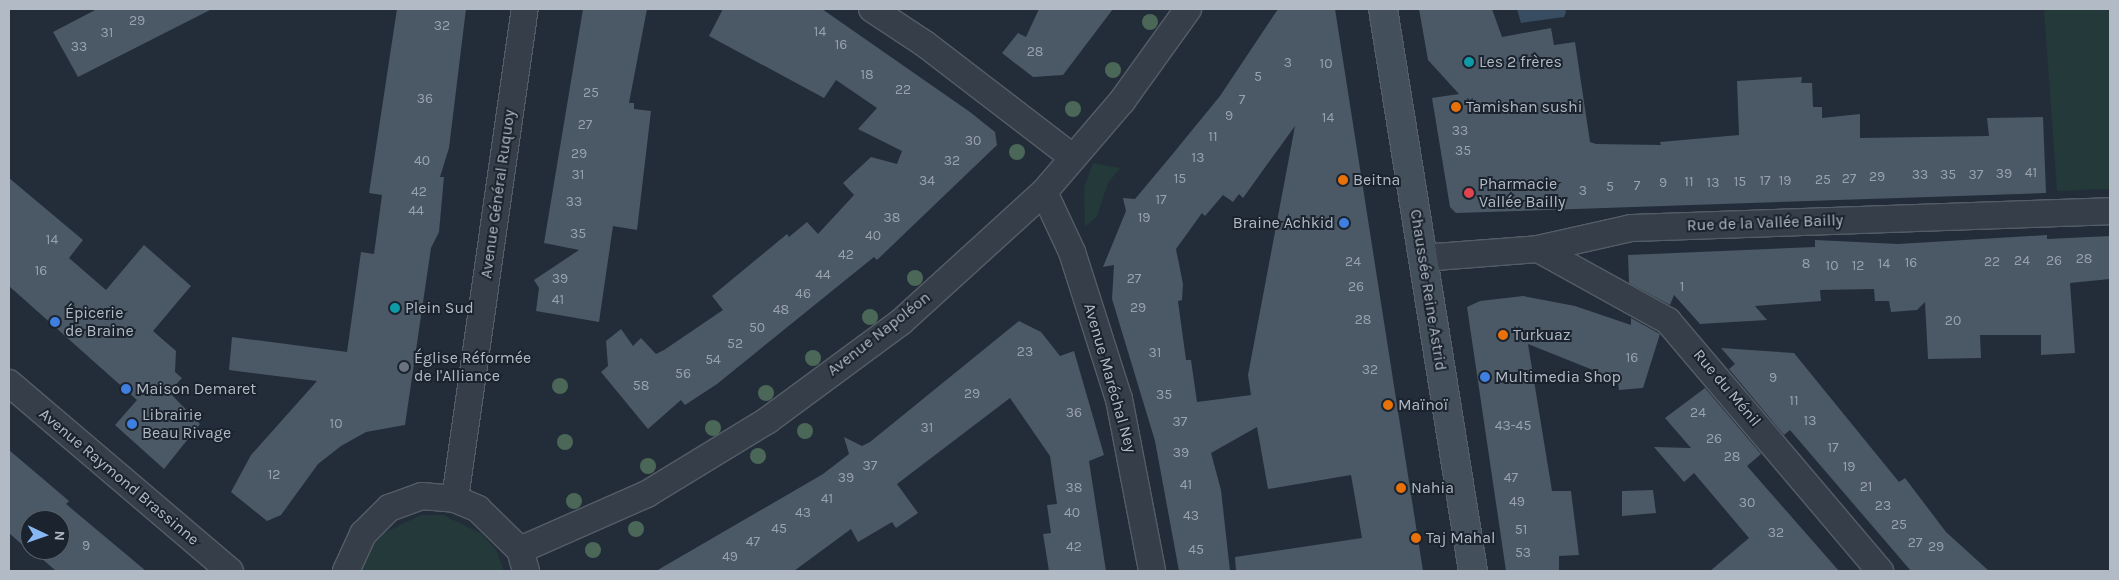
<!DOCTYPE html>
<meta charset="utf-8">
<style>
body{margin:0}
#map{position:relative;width:2119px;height:580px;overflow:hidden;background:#232d39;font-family:Karla,sans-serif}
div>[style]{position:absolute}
.green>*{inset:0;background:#24393a}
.water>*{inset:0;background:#384c62}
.building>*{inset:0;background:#4b5865}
.roads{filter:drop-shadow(1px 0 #545d67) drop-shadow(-1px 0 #545d67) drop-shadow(0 1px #545d67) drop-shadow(0 -1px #545d67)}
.minor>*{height:26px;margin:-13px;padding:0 13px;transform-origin:13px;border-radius:13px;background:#363f49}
.secondary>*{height:28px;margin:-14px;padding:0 14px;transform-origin:14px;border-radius:14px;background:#444f5c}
.trees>*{width:16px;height:16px;margin:-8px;border-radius:50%;background:#4a6758}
.dots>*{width:14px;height:14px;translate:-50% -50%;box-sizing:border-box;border:2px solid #1b242e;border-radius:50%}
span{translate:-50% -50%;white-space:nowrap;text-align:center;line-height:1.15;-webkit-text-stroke:4px #1b242e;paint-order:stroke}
.number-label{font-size:14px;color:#98a2ad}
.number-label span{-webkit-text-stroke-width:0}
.poi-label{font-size:16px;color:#b1bac5}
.left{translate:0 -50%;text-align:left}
.right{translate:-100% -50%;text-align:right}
.street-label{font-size:16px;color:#b1bac5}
.frame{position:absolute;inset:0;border:10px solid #b1bac5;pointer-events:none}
.north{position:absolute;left:20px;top:510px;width:50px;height:50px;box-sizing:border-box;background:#1b242e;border:1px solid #57606a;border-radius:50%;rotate:93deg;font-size:14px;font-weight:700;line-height:20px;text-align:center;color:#b1bac5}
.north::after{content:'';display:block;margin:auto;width:18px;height:22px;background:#88b8f3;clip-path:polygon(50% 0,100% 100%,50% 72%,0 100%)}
</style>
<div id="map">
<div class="green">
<i style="clip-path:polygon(2044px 9px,2110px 9px,2110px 189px,2057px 191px)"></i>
<i style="clip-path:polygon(1093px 163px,1120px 168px,1108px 183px,1097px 216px,1085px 227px,1084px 187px)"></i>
<i style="clip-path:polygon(421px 515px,443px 515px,482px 534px,496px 550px,504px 571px,361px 571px,370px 548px,384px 533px)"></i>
</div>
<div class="water">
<i style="clip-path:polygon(1517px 9px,1565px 9px,1566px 12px,1564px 17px,1521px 23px)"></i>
</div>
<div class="building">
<i style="clip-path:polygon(97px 9px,212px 9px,78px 77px,53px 32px)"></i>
<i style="clip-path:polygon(397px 9px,466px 9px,449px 148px,440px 177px,444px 177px,439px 232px,431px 248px,405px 425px,366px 432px,341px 446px,318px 464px,281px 515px,267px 521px,231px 492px,251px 455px,317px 381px,229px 370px,232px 337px,347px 352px,361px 252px,374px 254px,382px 195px,369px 193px)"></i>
<i style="clip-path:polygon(583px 9px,647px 9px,629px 103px,634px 103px,634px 109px,651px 111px,637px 230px,613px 226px,599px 322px,536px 311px,539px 288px,534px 280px,579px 250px,544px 243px)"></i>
<i style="clip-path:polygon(723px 9px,822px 9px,970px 112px,995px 132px,997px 145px,877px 260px,874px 257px,717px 384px,685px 405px,681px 400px,648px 429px,601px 372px,608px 366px,606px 341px,621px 329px,633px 346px,641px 338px,656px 354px,664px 350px,723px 310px,712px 296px,787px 234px,789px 237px,807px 222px,818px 234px,854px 195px,843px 183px,871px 157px,897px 164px,902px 151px,858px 129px,877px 108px,836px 80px,824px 98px,709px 36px)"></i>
<i style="clip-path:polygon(1039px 9px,1113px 9px,1063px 75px,1033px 77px,1002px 53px,1018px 33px,1026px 37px)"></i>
<i style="clip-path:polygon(evenodd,1278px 9px,1335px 9px,1423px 571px,1236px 571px,1235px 557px,1362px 538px,1351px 475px,1268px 489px,1257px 427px,1211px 453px,1221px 490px,1230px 571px,1179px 571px,1155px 441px,1112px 299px,1114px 265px,1103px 267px,1126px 211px,1123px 198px,1135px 199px,1171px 156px,1220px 96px,1278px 9px,1295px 126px,1248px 375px,1251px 395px,1197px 402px,1191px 360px,1186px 360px,1178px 301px,1182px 300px,1183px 284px,1176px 249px,1202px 213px,1205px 216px,1223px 195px,1233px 202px,1239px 194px,1243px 198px,1295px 126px)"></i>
<i style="clip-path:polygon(1419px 9px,1492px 9px,1502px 37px,1551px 28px,1554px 45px,1575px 42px,1590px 142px,1596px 144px,1661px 145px,1660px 142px,1739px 135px,1737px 81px,1802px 77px,1801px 83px,1812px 83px,1813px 107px,1822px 107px,1822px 118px,1860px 114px,1860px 138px,1989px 136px,1987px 118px,2043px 117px,2046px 193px,1456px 213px,1450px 207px,1432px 98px,1459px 94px,1428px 60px)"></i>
<i style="clip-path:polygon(9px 178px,83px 240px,69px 258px,106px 290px,144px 245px,191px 286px,153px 331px,176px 351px,175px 372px,182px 378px,169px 392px,200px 424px,164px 469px,115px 425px,137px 400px,9px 286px)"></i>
<i style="clip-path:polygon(2047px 235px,2047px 239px,2110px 236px,2110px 279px,2070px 283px,2075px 353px,2041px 355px,2041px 335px,1980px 335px,1981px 358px,1928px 359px,1925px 302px,1917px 310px,1891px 312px,1889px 301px,1875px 301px,1874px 289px,1820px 290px,1821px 301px,1755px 306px,1767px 320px,1700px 324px,1674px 295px,1670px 305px,1629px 283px,1628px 255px,1815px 247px,1815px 240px,1898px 244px)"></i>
<i style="clip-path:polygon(1523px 296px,1575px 306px,1631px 325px,1631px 318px,1660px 334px,1643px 388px,1619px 390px,1618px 380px,1528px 344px,1552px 491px,1571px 491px,1579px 555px,1559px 556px,1559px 571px,1506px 571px,1467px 307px,1480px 301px)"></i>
<i style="clip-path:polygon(1019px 321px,1041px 332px,1060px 356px,1074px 351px,1104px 455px,1089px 461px,1106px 571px,1049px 571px,1043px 534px,1051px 533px,1047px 505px,1057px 504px,1050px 456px,1010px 398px,897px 484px,918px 513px,896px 528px,892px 522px,858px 542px,851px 529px,794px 571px,656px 571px,823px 474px,849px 454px,844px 437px,862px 446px,870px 442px)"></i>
<i style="clip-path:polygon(1721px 348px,1794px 353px,1899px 482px,1905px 478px,1946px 532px,1989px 571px,1911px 571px,1790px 430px,1784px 435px,1729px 369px,1735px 364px)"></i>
<i style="clip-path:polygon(1705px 388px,1761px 454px,1747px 466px,1839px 571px,1710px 571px,1749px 538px,1694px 473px,1684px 482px,1654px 447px,1691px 448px,1665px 418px)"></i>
<i style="clip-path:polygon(9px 450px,69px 501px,66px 504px,146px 571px,56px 571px,32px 550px,60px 550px,60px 520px,30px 520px,27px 549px,9px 533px)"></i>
<i style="clip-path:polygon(1653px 490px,1656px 513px,1622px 516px,1622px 491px)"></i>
</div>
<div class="roads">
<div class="minor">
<i style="left:872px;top:9px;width:64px;rotate:33.4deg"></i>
<i style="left:925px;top:44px;width:184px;rotate:37.5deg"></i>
<i style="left:1044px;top:192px;width:66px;rotate:65deg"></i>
<i style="left:1072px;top:252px;width:154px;rotate:72.3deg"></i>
<i style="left:1119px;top:399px;width:175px;rotate:79.1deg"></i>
<i style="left:1538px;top:249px;width:149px;rotate:29deg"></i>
<i style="left:1668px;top:321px;width:328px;rotate:49.7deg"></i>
<i style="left:1422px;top:258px;width:116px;rotate:-4.4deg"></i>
<i style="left:1538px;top:249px;width:95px;rotate:-12.7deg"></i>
<i style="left:1631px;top:228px;width:479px;rotate:-2deg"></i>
<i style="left:9px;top:383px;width:290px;rotate:40.4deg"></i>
<i style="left:455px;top:499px;width:495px;rotate:-81.9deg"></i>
<i style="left:520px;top:550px;width:139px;rotate:-23.8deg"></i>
<i style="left:647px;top:494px;width:142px;rotate:-31.4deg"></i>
<i style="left:768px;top:420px;width:165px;rotate:-36.4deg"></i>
<i style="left:901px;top:322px;width:193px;rotate:-42.3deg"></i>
<i style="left:1044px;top:192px;width:120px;rotate:-49.4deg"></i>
<i style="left:1122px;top:101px;width:113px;rotate:-54.3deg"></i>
<i style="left:346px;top:571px;width:41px;rotate:-65.3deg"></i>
<i style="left:363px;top:534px;width:37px;rotate:-45deg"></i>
<i style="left:389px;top:508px;width:35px;rotate:-20deg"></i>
<i style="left:422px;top:496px;width:33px;rotate:5deg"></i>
<i style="left:455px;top:499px;width:25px;rotate:23deg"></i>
<i style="left:478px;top:509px;width:59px;rotate:44.3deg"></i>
<i style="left:520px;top:550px;width:22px;rotate:74deg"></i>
</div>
<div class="secondary">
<i style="left:1383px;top:9px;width:569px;rotate:80.9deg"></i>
</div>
</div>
<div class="trees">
<i style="left:1150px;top:22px"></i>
<i style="left:1113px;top:70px"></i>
<i style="left:1073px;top:109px"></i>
<i style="left:1017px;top:152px"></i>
<i style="left:915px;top:278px"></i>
<i style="left:870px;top:317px"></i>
<i style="left:813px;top:358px"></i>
<i style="left:560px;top:386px"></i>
<i style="left:766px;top:393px"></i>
<i style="left:713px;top:428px"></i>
<i style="left:805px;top:431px"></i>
<i style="left:565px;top:442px"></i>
<i style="left:758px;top:456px"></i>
<i style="left:648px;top:466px"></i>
<i style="left:574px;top:501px"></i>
<i style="left:636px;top:529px"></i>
<i style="left:593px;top:550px"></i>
</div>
<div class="dots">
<i style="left:1469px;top:62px;background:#0f9aa8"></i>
<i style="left:1456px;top:107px;background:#e8710a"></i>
<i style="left:1343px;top:180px;background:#e8710a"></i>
<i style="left:1469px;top:193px;background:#e0444e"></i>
<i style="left:1344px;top:223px;background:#3f7fe0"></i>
<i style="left:395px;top:308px;background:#0f9aa8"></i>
<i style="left:55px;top:322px;background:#3f7fe0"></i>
<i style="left:1503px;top:335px;background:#e8710a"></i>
<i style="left:404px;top:367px;background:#6b7280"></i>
<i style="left:1485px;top:377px;background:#3f7fe0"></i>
<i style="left:126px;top:389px;background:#3f7fe0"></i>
<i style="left:1388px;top:405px;background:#e8710a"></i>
<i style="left:132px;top:424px;background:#3f7fe0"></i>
<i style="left:1401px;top:488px;background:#e8710a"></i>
<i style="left:1416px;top:538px;background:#e8710a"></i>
</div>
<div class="number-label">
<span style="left:137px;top:21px">29</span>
<span style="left:442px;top:26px">32</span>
<span style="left:820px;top:32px">14</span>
<span style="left:107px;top:33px">31</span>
<span style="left:841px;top:45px">16</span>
<span style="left:79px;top:47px">33</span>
<span style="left:1035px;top:52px">28</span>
<span style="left:1288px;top:63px">3</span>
<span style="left:1326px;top:64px">10</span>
<span style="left:867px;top:75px">18</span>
<span style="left:1258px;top:77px">5</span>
<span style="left:903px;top:90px">22</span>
<span style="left:591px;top:93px">25</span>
<span style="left:425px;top:99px">36</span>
<span style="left:1242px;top:100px">7</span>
<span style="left:1229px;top:116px">9</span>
<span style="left:1328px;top:118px">14</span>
<span style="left:585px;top:125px">27</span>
<span style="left:1460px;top:131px">33</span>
<span style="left:1213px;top:137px">11</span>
<span style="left:973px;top:141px">30</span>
<span style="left:1463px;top:151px">35</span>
<span style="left:579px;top:154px">29</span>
<span style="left:1198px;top:158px">13</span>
<span style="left:422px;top:161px">40</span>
<span style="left:952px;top:161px">32</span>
<span style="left:2031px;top:173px">41</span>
<span style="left:2004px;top:174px">39</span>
<span style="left:578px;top:175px">31</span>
<span style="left:1920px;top:175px">33</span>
<span style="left:1948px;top:175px">35</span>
<span style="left:1976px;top:175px">37</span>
<span style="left:1877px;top:177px">29</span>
<span style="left:1180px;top:179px">15</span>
<span style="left:1849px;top:179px">27</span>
<span style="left:1823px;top:180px">25</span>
<span style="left:927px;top:181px">34</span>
<span style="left:1765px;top:181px">17</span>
<span style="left:1785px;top:181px">19</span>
<span style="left:1689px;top:182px">11</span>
<span style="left:1740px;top:182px">15</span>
<span style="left:1663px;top:183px">9</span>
<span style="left:1713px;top:183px">13</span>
<span style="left:1637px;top:186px">7</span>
<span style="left:1610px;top:187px">5</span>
<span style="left:1583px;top:191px">3</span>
<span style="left:419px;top:192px">42</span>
<span style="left:1161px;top:200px">17</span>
<span style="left:574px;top:202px">33</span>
<span style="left:416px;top:211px">44</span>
<span style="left:892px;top:218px">38</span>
<span style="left:1144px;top:218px">19</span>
<span style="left:578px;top:234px">35</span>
<span style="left:873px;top:236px">40</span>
<span style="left:52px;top:240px">14</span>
<span style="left:846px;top:255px">42</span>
<span style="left:2084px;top:259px">28</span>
<span style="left:2022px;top:261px">24</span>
<span style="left:2054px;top:261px">26</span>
<span style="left:1353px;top:262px">24</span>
<span style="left:1992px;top:262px">22</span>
<span style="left:1911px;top:263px">16</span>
<span style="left:1806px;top:264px">8</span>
<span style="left:1884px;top:264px">14</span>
<span style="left:1832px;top:266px">10</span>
<span style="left:1858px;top:266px">12</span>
<span style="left:41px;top:271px">16</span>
<span style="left:823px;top:275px">44</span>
<span style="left:560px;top:279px">39</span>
<span style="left:1134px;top:279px">27</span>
<span style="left:1356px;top:287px">26</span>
<span style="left:1682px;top:287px">1</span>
<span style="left:803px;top:294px">46</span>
<span style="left:558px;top:300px">41</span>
<span style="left:1138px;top:308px">29</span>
<span style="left:781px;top:310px">48</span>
<span style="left:1363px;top:320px">28</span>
<span style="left:1953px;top:321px">20</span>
<span style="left:757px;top:328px">50</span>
<span style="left:735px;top:344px">52</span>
<span style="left:1025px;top:352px">23</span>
<span style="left:1155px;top:353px">31</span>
<span style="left:1632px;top:358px">16</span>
<span style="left:713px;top:360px">54</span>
<span style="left:1370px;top:370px">32</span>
<span style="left:683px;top:374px">56</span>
<span style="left:1773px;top:378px">9</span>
<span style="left:641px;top:386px">58</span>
<span style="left:972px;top:394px">29</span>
<span style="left:1164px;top:395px">35</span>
<span style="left:1794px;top:401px">11</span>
<span style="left:1074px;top:413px">36</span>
<span style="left:1698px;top:413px">24</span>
<span style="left:1810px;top:421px">13</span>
<span style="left:1180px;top:422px">37</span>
<span style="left:336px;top:424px">10</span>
<span style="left:1513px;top:426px">43-45</span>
<span style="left:927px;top:428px">31</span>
<span style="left:1714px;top:439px">26</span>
<span style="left:1833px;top:448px">17</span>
<span style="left:1181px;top:453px">39</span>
<span style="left:1732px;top:457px">28</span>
<span style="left:870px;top:466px">37</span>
<span style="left:1849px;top:467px">19</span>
<span style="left:274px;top:475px">12</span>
<span style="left:846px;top:478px">39</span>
<span style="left:1511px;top:478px">47</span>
<span style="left:1186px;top:485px">41</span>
<span style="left:1866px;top:487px">21</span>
<span style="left:1074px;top:488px">38</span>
<span style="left:827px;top:499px">41</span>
<span style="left:1517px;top:502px">49</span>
<span style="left:1747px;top:503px">30</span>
<span style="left:1883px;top:506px">23</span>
<span style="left:803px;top:513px">43</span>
<span style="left:1072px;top:513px">40</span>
<span style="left:1191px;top:516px">43</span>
<span style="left:1899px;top:525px">25</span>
<span style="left:779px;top:529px">45</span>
<span style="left:1521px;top:530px">51</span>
<span style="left:1776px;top:533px">32</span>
<span style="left:753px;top:542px">47</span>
<span style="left:1915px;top:543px">27</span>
<span style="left:86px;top:546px">9</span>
<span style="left:1074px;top:547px">42</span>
<span style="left:1936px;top:547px">29</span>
<span style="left:1196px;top:550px">45</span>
<span style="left:1523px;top:553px">53</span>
<span style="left:730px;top:557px">49</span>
</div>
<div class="poi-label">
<span class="left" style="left:1479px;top:62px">Les 2 frères</span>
<span class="left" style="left:1466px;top:107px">Tamishan sushi</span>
<span class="left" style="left:1353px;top:180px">Beitna</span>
<span class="left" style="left:1479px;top:193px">Pharmacie<br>Vallée Bailly</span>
<span class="right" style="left:1334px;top:223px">Braine Achkid</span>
<span class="left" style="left:405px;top:308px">Plein Sud</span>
<span class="left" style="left:65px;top:322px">Épicerie<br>de Braine</span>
<span class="left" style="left:1513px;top:335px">Turkuaz</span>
<span class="left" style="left:414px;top:367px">Église Réformée<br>de l'Alliance</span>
<span class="left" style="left:1495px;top:377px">Multimedia Shop</span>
<span class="left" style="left:136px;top:389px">Maison Demaret</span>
<span class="left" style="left:1398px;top:405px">Maïnoï</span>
<span class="left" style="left:142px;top:424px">Librairie<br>Beau Rivage</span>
<span class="left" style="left:1411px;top:488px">Nahia</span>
<span class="left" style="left:1426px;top:538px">Taj Mahal</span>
</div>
<div class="street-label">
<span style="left:498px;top:194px;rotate:-82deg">Avenue Général Ruquoy</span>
<span style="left:1765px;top:223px;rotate:-2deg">Rue de la Vallée Bailly</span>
<span style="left:1428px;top:290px;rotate:81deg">Chaussée Reine Astrid</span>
<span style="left:879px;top:334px;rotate:-38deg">Avenue Napoléon</span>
<span style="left:1110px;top:378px;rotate:74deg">Avenue Maréchal Ney</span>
<span style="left:1727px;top:388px;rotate:50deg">Rue du Ménil</span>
<span style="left:119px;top:477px;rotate:40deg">Avenue Raymond Brassinne</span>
</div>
<div class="frame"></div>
<div class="north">N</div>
</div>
